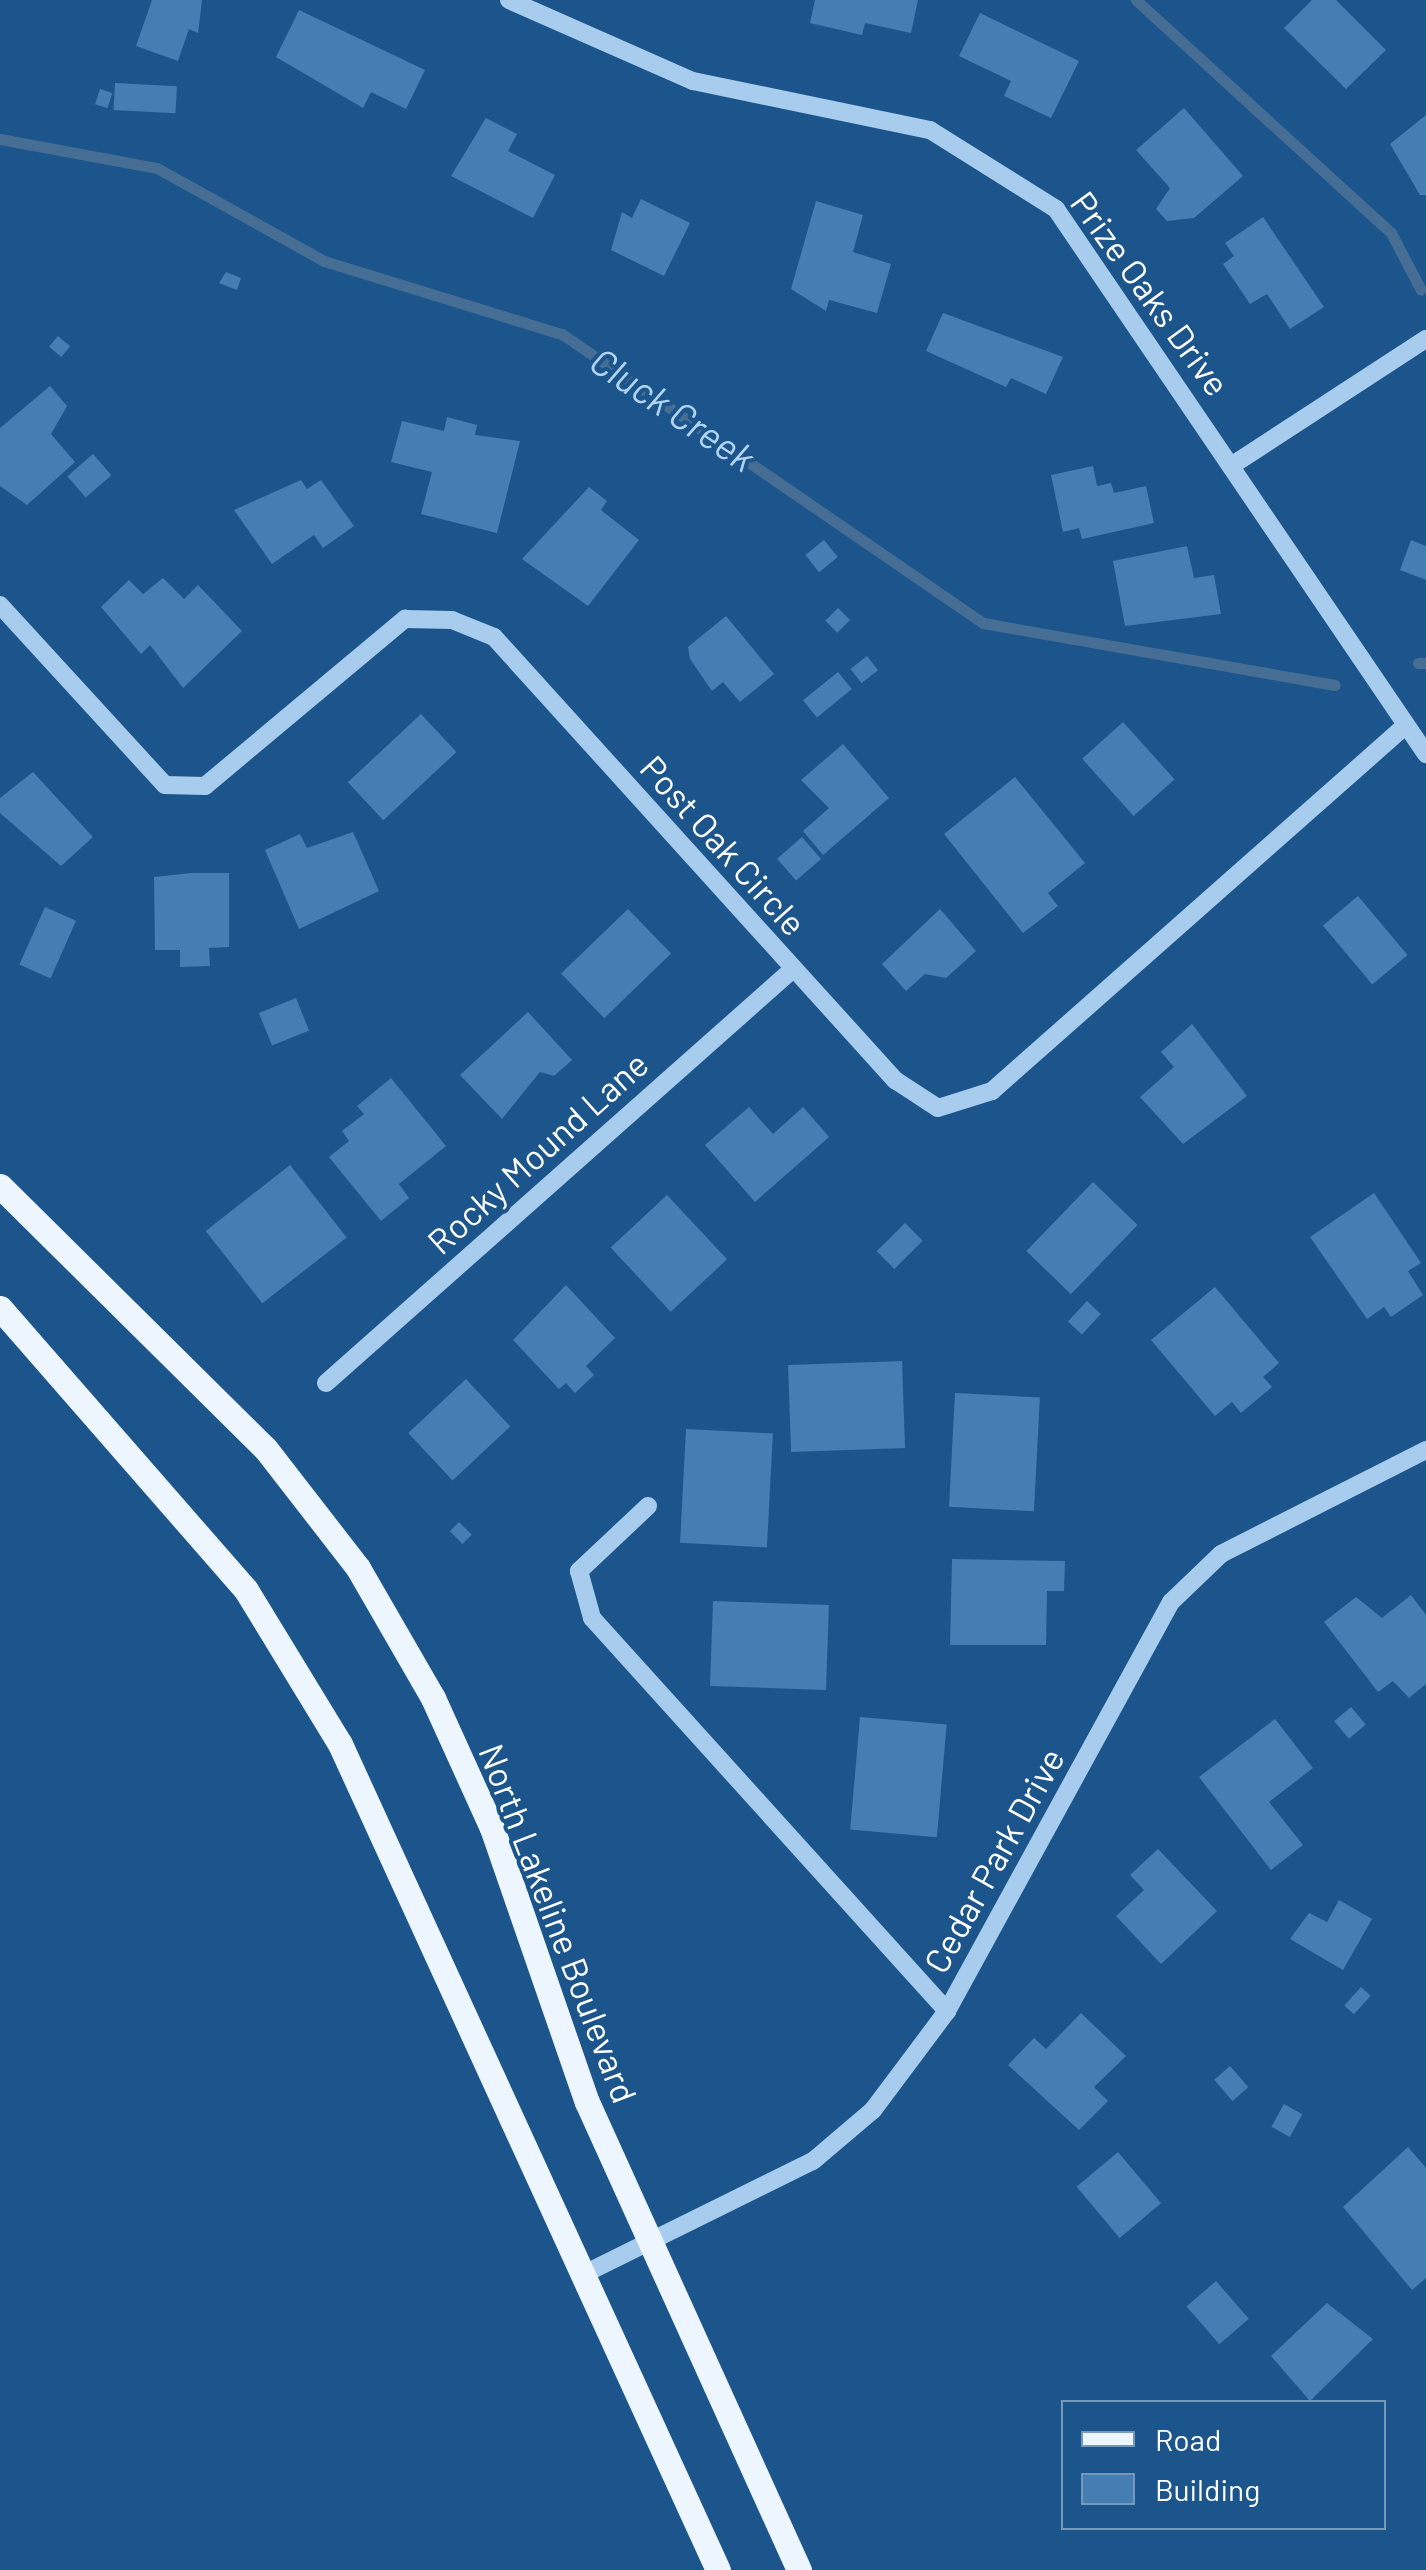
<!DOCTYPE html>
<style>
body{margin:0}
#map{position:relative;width:1426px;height:2570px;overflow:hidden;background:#1c558b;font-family:Barlow,sans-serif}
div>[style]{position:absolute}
.stream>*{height:11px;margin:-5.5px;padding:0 5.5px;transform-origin:5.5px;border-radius:5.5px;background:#466e95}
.building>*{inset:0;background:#447eb3;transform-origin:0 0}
.minor>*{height:18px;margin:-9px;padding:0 9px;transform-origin:9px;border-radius:9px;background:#a7cced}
.major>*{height:25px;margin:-12.5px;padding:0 12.5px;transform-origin:12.5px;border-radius:12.5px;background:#edf5ff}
span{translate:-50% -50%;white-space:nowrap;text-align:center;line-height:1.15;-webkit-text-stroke:8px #1c558b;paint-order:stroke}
.street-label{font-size:35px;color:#fff}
.water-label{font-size:38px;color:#b3d5f4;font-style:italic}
.legend{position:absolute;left:1061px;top:2400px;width:325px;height:130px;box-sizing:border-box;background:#1c558b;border:2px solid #7799b9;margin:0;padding:12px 18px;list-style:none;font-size:30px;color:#fff}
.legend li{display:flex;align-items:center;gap:20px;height:50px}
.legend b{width:50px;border:2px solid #7799b9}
</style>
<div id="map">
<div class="stream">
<i style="left:1136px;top:0;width:345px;rotate:42.4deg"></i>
<i style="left:1391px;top:233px;width:64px;rotate:62.2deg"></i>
<i style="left:0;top:139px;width:160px;rotate:10.5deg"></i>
<i style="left:157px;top:168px;width:191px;rotate:29.1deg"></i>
<i style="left:324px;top:261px;width:249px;rotate:17.1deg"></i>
<i style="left:562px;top:334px;width:511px;rotate:34.47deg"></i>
<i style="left:983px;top:623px;width:357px;rotate:10deg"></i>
<i style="left:1418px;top:663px;width:8px"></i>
</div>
<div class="building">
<i style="clip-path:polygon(152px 0,202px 0,198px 33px,189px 29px,178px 61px,136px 46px)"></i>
<i style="clip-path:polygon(815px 0,918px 0,911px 33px,865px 23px,862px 35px,810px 23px)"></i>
<i style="clip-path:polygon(1312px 0,1336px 0,1386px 50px,1346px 89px,1284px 28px)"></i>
<i style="clip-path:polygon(299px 10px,425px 70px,406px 109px,371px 92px,363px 108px,276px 57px)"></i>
<i style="clip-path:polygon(980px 13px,1079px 61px,1051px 118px,1004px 96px,1011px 81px,959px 56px)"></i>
<i style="left:115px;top:83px;width:62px;height:27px;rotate:3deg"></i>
<i style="left:100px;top:89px;width:13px;height:16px;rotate:18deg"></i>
<i style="clip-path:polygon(1184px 108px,1243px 176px,1194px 218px,1167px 221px,1156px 209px,1170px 188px,1136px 150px)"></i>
<i style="clip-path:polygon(1426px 115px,1426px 195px,1420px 195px,1390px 144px)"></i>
<i style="clip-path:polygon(486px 118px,517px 134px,508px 151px,555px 175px,533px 218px,451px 176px)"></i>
<i style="clip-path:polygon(641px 199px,690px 223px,664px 276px,611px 250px,622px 212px,632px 218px)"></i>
<i style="clip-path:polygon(816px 201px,863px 215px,853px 252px,891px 264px,877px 313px,829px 300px,826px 311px,791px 289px)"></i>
<i style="clip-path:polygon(1263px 217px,1324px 307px,1290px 329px,1267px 294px,1250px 304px,1223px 264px,1234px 256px,1225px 243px)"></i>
<i style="clip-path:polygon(226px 272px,241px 278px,237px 290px,219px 283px)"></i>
<i style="clip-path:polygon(943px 313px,1063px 357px,1046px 394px,1011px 378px,1006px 387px,926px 351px)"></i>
<i style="left:58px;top:336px;width:16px;height:14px;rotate:40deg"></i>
<i style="clip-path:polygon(50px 386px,67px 406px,51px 434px,75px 462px,27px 505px,0 486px,0 428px)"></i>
<i style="clip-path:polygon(447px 417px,477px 425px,475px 435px,520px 441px,497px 533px,421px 514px,432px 472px,391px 462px,402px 421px,444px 431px)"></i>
<i style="left:93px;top:454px;width:28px;height:34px;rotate:49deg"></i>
<i style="clip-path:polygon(1093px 466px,1097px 486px,1111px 483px,1114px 493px,1146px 486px,1154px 523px,1082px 539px,1079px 528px,1063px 532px,1051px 475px)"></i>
<i style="clip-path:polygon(301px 480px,307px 489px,321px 480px,354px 526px,323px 548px,314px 535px,272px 564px,234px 510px)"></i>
<i style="clip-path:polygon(589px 487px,607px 501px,601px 510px,639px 540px,588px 606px,522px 559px)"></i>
<i style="left:824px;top:540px;width:22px;height:24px;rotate:51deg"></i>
<i style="clip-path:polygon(1411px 540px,1426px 546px,1426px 580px,1400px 570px)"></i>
<i style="clip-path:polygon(1187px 546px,1194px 578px,1214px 575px,1221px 614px,1125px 626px,1113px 561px)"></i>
<i style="clip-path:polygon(163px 578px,184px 599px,198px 585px,242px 631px,183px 688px,150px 645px,141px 654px,101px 607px,129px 580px,143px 594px)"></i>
<i style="left:838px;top:608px;width:17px;height:18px;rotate:45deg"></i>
<i style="clip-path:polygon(726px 616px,774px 674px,740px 702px,723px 682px,712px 691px,690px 659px,688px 647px)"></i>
<i style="left:867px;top:656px;width:18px;height:21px;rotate:52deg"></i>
<i style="left:838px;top:672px;width:22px;height:45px;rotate:51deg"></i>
<i style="left:421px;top:714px;width:52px;height:100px;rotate:47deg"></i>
<i style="left:1123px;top:722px;width:77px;height:55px;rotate:48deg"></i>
<i style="clip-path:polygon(843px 744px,889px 798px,823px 855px,803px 831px,829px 808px,801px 780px)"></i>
<i style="clip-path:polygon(33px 772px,93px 837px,61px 866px,0 813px,0 798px)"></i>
<i style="clip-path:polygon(1015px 777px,1085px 863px,1048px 893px,1058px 906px,1023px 933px,944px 834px)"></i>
<i style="clip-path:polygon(353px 832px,379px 891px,299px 929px,265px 850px,300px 834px,307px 848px)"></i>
<i style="left:802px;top:837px;width:29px;height:33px;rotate:49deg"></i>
<i style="clip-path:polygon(192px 873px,229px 873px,229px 947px,209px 948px,210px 966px,180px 967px,180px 950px,155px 950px,154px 877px)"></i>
<i style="left:1358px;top:896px;width:77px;height:46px;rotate:50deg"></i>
<i style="left:45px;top:907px;width:34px;height:63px;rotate:24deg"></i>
<i style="left:628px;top:909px;width:62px;height:93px;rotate:46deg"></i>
<i style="clip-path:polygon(940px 909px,976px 951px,946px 978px,925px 974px,906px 991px,882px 964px)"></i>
<i style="left:296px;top:998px;width:35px;height:40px;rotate:68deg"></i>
<i style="clip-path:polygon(528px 1012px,572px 1060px,554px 1076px,540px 1072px,502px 1119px,460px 1075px)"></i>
<i style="clip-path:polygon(1192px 1024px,1247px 1096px,1183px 1144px,1140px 1097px,1174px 1067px,1161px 1052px)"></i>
<i style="clip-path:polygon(391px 1078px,446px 1146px,399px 1184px,409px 1198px,381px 1221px,329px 1157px,349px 1141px,342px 1131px,364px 1114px,357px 1106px)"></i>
<i style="clip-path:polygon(749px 1107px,773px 1134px,803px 1107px,829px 1137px,755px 1202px,705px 1145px)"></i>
<i style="left:290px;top:1165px;width:92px;height:107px;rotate:52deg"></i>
<i style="left:1093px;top:1182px;width:62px;height:96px;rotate:44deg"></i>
<i style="clip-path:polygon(1374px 1193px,1421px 1263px,1408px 1271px,1423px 1295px,1391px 1317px,1384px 1307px,1367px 1319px,1310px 1237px)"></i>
<i style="left:667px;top:1195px;width:88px;height:77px;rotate:47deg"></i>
<i style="left:905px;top:1223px;width:25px;height:40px;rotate:45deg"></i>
<i style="clip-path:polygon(566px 1285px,615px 1338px,586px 1366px,594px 1375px,575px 1393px,566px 1383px,559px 1389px,513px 1340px)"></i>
<i style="clip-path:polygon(1215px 1287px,1279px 1363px,1263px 1377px,1272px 1387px,1241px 1413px,1232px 1402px,1215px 1416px,1151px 1340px)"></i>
<i style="left:1087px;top:1301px;width:19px;height:28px;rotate:43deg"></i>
<i style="left:902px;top:1361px;width:87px;height:114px;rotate:88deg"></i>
<i style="left:466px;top:1379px;width:65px;height:79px;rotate:47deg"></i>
<i style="left:955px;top:1393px;width:85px;height:114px;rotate:3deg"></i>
<i style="left:686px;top:1429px;width:87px;height:114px;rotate:3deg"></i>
<i style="left:459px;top:1522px;width:18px;height:13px;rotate:45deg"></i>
<i style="clip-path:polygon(952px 1559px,1065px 1561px,1064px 1591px,1047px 1591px,1046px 1645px,950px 1645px)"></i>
<i style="clip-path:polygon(1411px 1595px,1426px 1615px,1426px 1684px,1409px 1698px,1393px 1681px,1378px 1692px,1324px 1622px,1356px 1597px,1382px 1618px)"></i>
<i style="left:713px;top:1601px;width:116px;height:85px;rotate:2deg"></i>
<i style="left:1351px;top:1707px;width:23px;height:22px;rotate:50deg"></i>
<i style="left:860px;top:1717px;width:87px;height:113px;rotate:5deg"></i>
<i style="clip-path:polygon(1275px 1719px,1313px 1768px,1269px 1802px,1303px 1845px,1271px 1870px,1199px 1777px)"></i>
<i style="clip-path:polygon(1158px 1849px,1217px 1911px,1161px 1964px,1116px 1916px,1144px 1890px,1130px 1875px)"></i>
<i style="clip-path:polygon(1339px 1900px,1372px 1919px,1343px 1970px,1290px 1939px,1309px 1913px,1327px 1922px)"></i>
<i style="left:1361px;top:1987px;width:13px;height:25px;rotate:42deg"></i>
<i style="clip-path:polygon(1081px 2013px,1126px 2056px,1094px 2087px,1108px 2101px,1079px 2130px,1008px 2065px,1034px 2038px,1046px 2049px)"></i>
<i style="left:1230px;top:2066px;width:28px;height:21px;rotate:49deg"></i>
<i style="left:1284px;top:2104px;width:21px;height:26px;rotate:29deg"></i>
<i style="clip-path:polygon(1408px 2147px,1426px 2168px,1426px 2278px,1412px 2290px,1343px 2207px)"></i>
<i style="left:1118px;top:2152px;width:67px;height:54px;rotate:50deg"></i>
<i style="left:1216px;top:2281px;width:50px;height:39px;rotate:49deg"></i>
<i style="clip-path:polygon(1327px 2303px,1373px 2339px,1310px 2401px,1271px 2356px)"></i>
</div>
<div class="minor">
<i style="left:509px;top:0;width:201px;rotate:23.8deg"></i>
<i style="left:693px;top:81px;width:242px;rotate:11.7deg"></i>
<i style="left:930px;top:130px;width:149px;rotate:32.1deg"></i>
<i style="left:1056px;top:209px;width:659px;rotate:55.83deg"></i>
<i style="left:1234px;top:464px;width:229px;rotate:-33.1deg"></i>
<i style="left:0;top:605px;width:244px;rotate:47.5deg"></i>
<i style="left:165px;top:785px;width:40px;rotate:1.4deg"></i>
<i style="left:205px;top:786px;width:261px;rotate:-39.9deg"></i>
<i style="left:405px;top:619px;width:47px;rotate:1.2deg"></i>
<i style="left:452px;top:620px;width:45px;rotate:22deg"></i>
<i style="left:494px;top:637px;width:598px;rotate:47.85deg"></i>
<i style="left:895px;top:1080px;width:51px;rotate:33.1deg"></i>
<i style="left:938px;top:1108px;width:57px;rotate:-17.5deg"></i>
<i style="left:992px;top:1091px;width:551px;rotate:-41.47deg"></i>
<i style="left:326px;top:1383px;width:623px;rotate:-41.55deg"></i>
<i style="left:648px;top:1506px;width:95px;rotate:136.7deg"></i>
<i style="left:579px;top:1571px;width:49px;rotate:74.5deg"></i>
<i style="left:592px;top:1618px;width:530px;rotate:47.91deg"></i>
<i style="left:584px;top:2274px;width:255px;rotate:-26.3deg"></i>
<i style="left:813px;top:2161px;width:79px;rotate:-40.4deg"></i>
<i style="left:873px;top:2110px;width:124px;rotate:-53.2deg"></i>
<i style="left:947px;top:2011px;width:466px;rotate:-61.3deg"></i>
<i style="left:1171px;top:1602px;width:69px;rotate:-43.8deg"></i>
<i style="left:1221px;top:1554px;width:230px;rotate:-26.9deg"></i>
</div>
<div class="major">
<i style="left:0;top:1186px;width:373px;rotate:44.7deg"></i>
<i style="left:265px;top:1448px;width:152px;rotate:52.2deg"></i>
<i style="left:358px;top:1568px;width:150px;rotate:60deg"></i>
<i style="left:433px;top:1698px;width:143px;rotate:65.6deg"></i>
<i style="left:492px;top:1828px;width:290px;rotate:70.9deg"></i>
<i style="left:587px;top:2102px;width:514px;rotate:65.63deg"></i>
<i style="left:0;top:1308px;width:374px;rotate:48.9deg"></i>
<i style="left:246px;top:1590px;width:180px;rotate:58.6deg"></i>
<i style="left:340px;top:1744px;width:908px;rotate:65.41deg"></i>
</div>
<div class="street-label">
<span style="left:1151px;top:293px;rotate:54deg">Prize Oaks Drive</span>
<span style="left:724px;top:845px;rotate:48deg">Post Oak Circle</span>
<span style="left:537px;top:1152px;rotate:-42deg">Rocky Mound Lane</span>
<span style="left:993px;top:1860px;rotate:-61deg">Cedar Park Drive</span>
<span style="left:559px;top:1923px;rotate:69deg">North Lakeline Boulevard</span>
</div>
<div class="water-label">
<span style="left:673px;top:409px;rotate:34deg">Cluck Creek</span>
</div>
<ul class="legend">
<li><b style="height:12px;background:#edf5ff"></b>Road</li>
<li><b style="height:28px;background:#447eb3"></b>Building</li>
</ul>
</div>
